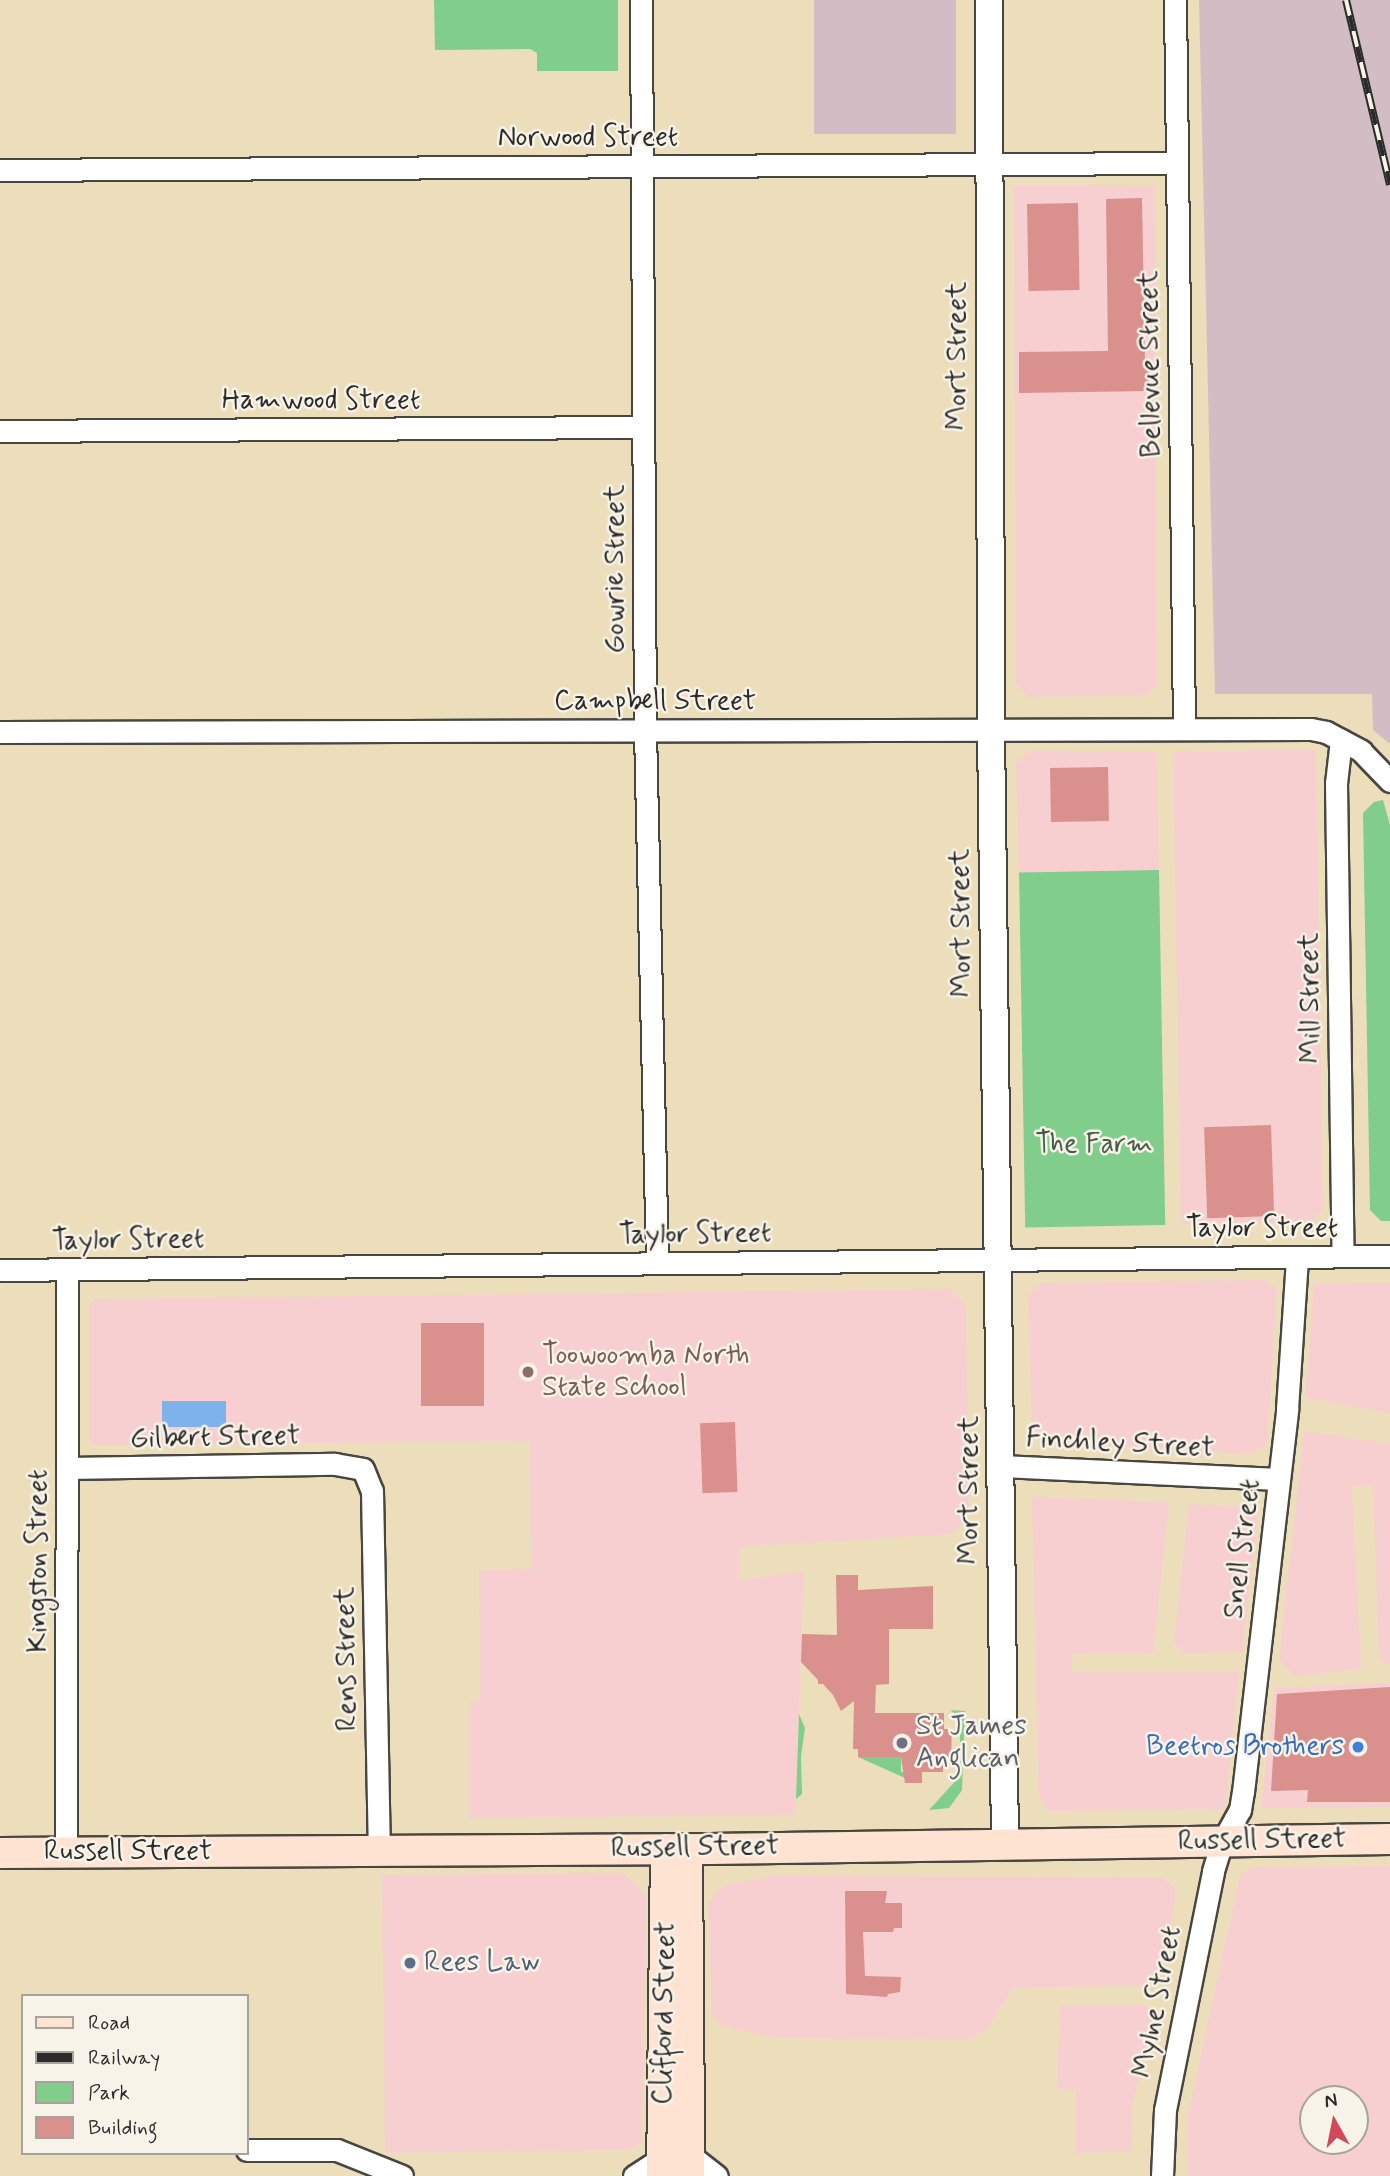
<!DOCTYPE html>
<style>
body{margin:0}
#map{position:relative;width:1390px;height:2176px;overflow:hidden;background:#ecdebb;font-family:Mynerve,sans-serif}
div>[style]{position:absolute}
.built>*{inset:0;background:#f7cfd0}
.industrial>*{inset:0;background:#d2bdc5;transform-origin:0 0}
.green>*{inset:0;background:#81cd8b;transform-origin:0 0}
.water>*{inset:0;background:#7db2eb;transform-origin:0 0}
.building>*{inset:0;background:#da908c;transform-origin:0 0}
.roads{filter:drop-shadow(2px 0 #484641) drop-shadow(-2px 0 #484641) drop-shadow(0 2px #484641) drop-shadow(0 -2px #484641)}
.minor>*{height:21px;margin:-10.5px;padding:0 10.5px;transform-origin:10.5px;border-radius:10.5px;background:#fff}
.tertiary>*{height:26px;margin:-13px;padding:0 13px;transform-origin:13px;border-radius:13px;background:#fff}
.secondary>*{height:30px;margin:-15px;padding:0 15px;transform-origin:15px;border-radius:15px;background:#fee3d2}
.rail>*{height:8px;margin-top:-4px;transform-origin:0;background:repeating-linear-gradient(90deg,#f7f3e8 0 16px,#2b2b2b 0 32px);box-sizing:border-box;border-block:2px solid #2b2b2b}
.dots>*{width:19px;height:19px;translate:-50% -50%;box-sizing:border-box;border:4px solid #f7f3e8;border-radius:50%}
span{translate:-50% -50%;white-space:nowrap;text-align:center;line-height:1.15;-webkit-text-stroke:5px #f7f3e8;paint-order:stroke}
.street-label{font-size:28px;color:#2b2b2b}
.park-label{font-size:28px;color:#455c48}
.education-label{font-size:28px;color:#785e54}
.left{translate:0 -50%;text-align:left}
.worship-label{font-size:28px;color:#5b616d}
.shop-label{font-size:28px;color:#366cbe}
.right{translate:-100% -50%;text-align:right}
.service-label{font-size:28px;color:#4e5e75}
.legend{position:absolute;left:21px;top:1994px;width:228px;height:161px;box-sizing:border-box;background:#f7f3e8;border:2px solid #a5a39c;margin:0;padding:9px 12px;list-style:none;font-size:21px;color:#2b2b2b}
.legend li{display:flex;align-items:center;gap:14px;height:35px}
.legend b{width:35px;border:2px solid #a5a39c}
.north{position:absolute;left:1299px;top:2085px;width:70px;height:70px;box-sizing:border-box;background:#f7f3e8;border:2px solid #a5a39c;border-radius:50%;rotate:351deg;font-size:19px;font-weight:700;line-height:28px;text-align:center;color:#2b2b2b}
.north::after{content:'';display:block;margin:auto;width:24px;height:32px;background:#d1495b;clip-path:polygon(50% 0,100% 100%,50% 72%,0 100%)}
</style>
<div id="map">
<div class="built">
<i style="clip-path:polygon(1155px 185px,1157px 685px,1146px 695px,1028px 697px,1016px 683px,1014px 186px)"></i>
<i style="clip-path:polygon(1316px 750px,1323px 1209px,1312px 1221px,1181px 1224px,1173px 751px)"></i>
<i style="clip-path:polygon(1029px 751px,1157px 751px,1159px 870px,1019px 876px,1016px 763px)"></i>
<i style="clip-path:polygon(1265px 1280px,1277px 1289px,1267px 1444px,1252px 1454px,1044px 1442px,1032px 1430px,1028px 1296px,1042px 1283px)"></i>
<i style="clip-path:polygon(1390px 1283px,1390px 1413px,1305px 1398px,1314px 1284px)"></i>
<i style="clip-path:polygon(949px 1289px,966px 1305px,969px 1516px,953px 1534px,739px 1547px,739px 1580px,804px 1571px,795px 1815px,469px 1818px,469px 1703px,480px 1702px,479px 1570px,531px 1569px,530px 1441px,94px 1445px,89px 1441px,89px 1304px,95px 1299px)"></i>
<i style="clip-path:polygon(1304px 1431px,1390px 1444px,1390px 1667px,1379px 1658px,1373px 1485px,1352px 1486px,1361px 1669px,1295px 1676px,1279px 1660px)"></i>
<i style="clip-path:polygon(1032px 1497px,1169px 1502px,1153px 1654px,1073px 1653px,1072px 1672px,1239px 1672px,1225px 1809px,1049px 1811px,1042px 1804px,1039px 1795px)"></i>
<i style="clip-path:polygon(1189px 1504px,1259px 1508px,1242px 1652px,1183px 1653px,1174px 1642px)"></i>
<i style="clip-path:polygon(1390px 1683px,1390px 1807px,1261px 1808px,1274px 1688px)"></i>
<i style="clip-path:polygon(evenodd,1390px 1866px,1390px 2176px,1187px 2176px,1187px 2119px,1240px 1876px,1252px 1867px,1390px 1866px,1313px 2099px,1355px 2099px,1355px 2141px,1313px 2141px,1313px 2099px)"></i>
<i style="clip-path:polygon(623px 1873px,646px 1895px,642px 2142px,635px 2148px,625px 2150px,385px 2153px,382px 1875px)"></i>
<i style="clip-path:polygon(772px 1876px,1161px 1877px,1175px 1888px,1175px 1903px,1158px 1985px,1013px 1988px,987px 2029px,969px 2040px,776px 2038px,722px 2026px,712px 2015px,708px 1905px,715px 1893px,726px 1885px)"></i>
<i style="clip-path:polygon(1060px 2006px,1147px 2006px,1156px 2016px,1131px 2107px,1132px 2151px,1076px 2153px,1076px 2090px,1057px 2089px)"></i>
</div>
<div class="industrial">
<i style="left:814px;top:0;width:142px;height:134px"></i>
<i style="clip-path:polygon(1199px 0,1390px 0,1390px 744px,1373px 730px,1372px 694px,1215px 694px)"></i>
</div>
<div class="green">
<i style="clip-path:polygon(434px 0,618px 0,618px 71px,537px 71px,537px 53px,530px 49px,435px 50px)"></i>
<i style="clip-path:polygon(1383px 800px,1390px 825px,1390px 1221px,1381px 1221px,1370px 1210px,1363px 813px,1374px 802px)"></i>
<i style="left:1159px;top:870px;width:355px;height:140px;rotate:89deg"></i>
<i style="clip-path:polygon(950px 1710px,965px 1711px,962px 1790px,949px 1808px,929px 1810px,960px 1776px,960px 1717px)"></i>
<i style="clip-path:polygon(799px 1714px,805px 1728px,801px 1756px,802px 1794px,796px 1799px)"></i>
<i style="clip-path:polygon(858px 1757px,901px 1757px,901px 1772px,905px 1772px,905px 1778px)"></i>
</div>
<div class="water">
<i style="left:226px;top:1401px;width:26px;height:64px;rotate:90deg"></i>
</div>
<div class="building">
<i style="clip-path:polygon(1142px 198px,1145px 363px,1149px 363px,1148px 391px,1019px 393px,1019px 352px,1108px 351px,1106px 199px)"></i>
<i style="left:1078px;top:203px;width:87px;height:51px;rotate:89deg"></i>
<i style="left:1108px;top:767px;width:54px;height:58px;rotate:89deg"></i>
<i style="left:1271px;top:1125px;width:91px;height:67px;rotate:88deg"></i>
<i style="left:421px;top:1323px;width:63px;height:83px"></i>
<i style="left:735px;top:1422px;width:70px;height:35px;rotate:88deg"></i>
<i style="clip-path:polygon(836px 1575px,858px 1575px,858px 1590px,933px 1586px,933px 1629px,889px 1629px,889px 1684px,876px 1685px,875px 1713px,944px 1713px,944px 1729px,952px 1729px,951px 1757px,943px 1757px,943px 1772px,922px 1772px,922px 1783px,905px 1783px,901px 1757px,858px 1757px,858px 1749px,853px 1749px,854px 1701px,841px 1711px,833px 1695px,823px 1684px,818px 1684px,818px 1680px,801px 1662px,802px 1634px,837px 1635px)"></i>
<i style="clip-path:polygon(1390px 1687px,1390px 1802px,1307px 1802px,1308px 1790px,1271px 1791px,1277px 1694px)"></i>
<i style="clip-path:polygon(845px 1891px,887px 1891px,885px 1903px,902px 1903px,902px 1928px,894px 1928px,893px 1932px,863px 1932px,865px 1976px,901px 1977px,900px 1992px,888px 1994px,887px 1997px,846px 1994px)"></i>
</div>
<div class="roads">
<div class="minor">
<i style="left:641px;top:0;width:730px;rotate:89.69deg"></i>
<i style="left:645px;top:730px;width:533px;rotate:88.71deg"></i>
<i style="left:1175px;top:0;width:728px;rotate:89.29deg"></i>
<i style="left:0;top:170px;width:1177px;rotate:-0.34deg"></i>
<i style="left:0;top:431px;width:643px;rotate:-0.36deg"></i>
<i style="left:0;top:732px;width:1311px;rotate:-0.13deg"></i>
<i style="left:1311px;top:729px;width:15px;rotate:11deg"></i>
<i style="left:1326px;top:732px;width:40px;rotate:28deg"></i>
<i style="left:1361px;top:751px;width:42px;rotate:46deg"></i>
<i style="left:1341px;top:740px;width:43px;rotate:96.6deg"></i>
<i style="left:1336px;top:783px;width:473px;rotate:89.2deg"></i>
<i style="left:0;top:1270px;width:1390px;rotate:-0.58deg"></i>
<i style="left:1001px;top:1466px;width:278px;rotate:2.7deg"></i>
<i style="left:67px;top:1468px;width:268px;rotate:-0.9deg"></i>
<i style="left:335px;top:1464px;width:28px;rotate:10deg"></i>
<i style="left:363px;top:1469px;width:24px;rotate:68deg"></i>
<i style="left:372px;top:1491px;width:359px;rotate:88.9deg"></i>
<i style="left:66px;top:1852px;width:583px;rotate:-89.9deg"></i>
<i style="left:247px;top:2150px;width:90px"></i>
<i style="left:337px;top:2150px;width:70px;rotate:21.8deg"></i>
<i style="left:690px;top:2155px;width:34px;rotate:38deg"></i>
<i style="left:634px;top:2176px;width:35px;rotate:-33deg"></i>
<i style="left:1162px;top:2176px;width:66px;rotate:-87.4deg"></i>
<i style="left:1165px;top:2110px;width:244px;rotate:-78.6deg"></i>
<i style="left:1213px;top:1871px;width:30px;rotate:-73deg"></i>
<i style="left:1222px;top:1842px;width:37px;rotate:-61deg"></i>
<i style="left:1240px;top:1810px;width:18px;rotate:-81deg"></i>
<i style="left:1243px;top:1792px;width:386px;rotate:-83.4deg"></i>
<i style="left:1287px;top:1409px;width:152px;rotate:-86.2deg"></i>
</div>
<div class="tertiary">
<i style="left:989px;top:0;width:729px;rotate:89.84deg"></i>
<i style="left:991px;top:729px;width:1116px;rotate:89.28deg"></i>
</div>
<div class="secondary">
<i style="left:687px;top:1849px;width:327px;rotate:89.6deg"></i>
<i style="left:0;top:1853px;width:710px;rotate:-0.32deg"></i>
<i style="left:710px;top:1849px;width:680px;rotate:-0.84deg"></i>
<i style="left:662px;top:2176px;width:327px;rotate:-89.3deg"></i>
</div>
</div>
<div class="rail">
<i style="left:1346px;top:0;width:190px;rotate:76.6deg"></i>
</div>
<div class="dots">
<i style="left:528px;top:1372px;background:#8d6e63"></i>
<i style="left:902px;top:1743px;background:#6b7280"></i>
<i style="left:1358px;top:1747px;background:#3f7fe0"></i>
<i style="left:410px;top:1963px;background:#5c6f8a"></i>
</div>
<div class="street-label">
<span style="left:588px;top:138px">Norwood Street</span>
<span style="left:958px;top:356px;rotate:-90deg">Mort Street</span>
<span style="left:1151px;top:364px;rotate:-91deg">Bellevue Street</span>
<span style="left:321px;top:401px">Hamwood Street</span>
<span style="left:616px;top:569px;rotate:-90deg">Gowrie Street</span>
<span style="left:655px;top:702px">Campbell Street</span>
<span style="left:962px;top:923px;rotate:-91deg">Mort Street</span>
<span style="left:1311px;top:998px;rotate:-91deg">Mill Street</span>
<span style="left:1262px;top:1229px">Taylor Street</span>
<span style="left:695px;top:1235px;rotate:-1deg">Taylor Street</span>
<span style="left:128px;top:1241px;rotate:-1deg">Taylor Street</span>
<span style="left:215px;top:1438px;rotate:-1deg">Gilbert Street</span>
<span style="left:1120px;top:1444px;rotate:3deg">Finchley Street</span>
<span style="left:970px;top:1490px;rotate:-90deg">Mort Street</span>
<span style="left:1243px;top:1549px;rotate:-83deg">Snell Street</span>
<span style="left:39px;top:1561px;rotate:-90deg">Kingston Street</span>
<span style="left:347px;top:1659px;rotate:-91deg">Rens Street</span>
<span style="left:1262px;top:1841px;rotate:-1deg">Russell Street</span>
<span style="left:695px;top:1848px;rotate:-1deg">Russell Street</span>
<span style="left:128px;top:1852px">Russell Street</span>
<span style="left:1158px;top:2002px;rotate:-79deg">Mylne Street</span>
<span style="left:665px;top:2013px;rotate:-89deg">Clifford Street</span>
</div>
<div class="park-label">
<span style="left:1094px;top:1145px">The Farm</span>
</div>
<div class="education-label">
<span class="left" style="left:542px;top:1372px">Toowoomba North<br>State School</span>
</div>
<div class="worship-label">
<span class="left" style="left:916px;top:1743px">St James<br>Anglican</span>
</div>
<div class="shop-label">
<span class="right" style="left:1344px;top:1747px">Beetros Brothers</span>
</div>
<div class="service-label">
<span class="left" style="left:424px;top:1963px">Rees Law</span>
</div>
<ul class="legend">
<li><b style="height:9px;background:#fee3d2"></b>Road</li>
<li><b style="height:9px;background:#2b2b2b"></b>Railway</li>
<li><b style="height:19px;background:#81cd8b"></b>Park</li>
<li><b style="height:19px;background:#da908c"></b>Building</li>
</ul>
<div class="north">N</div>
</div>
